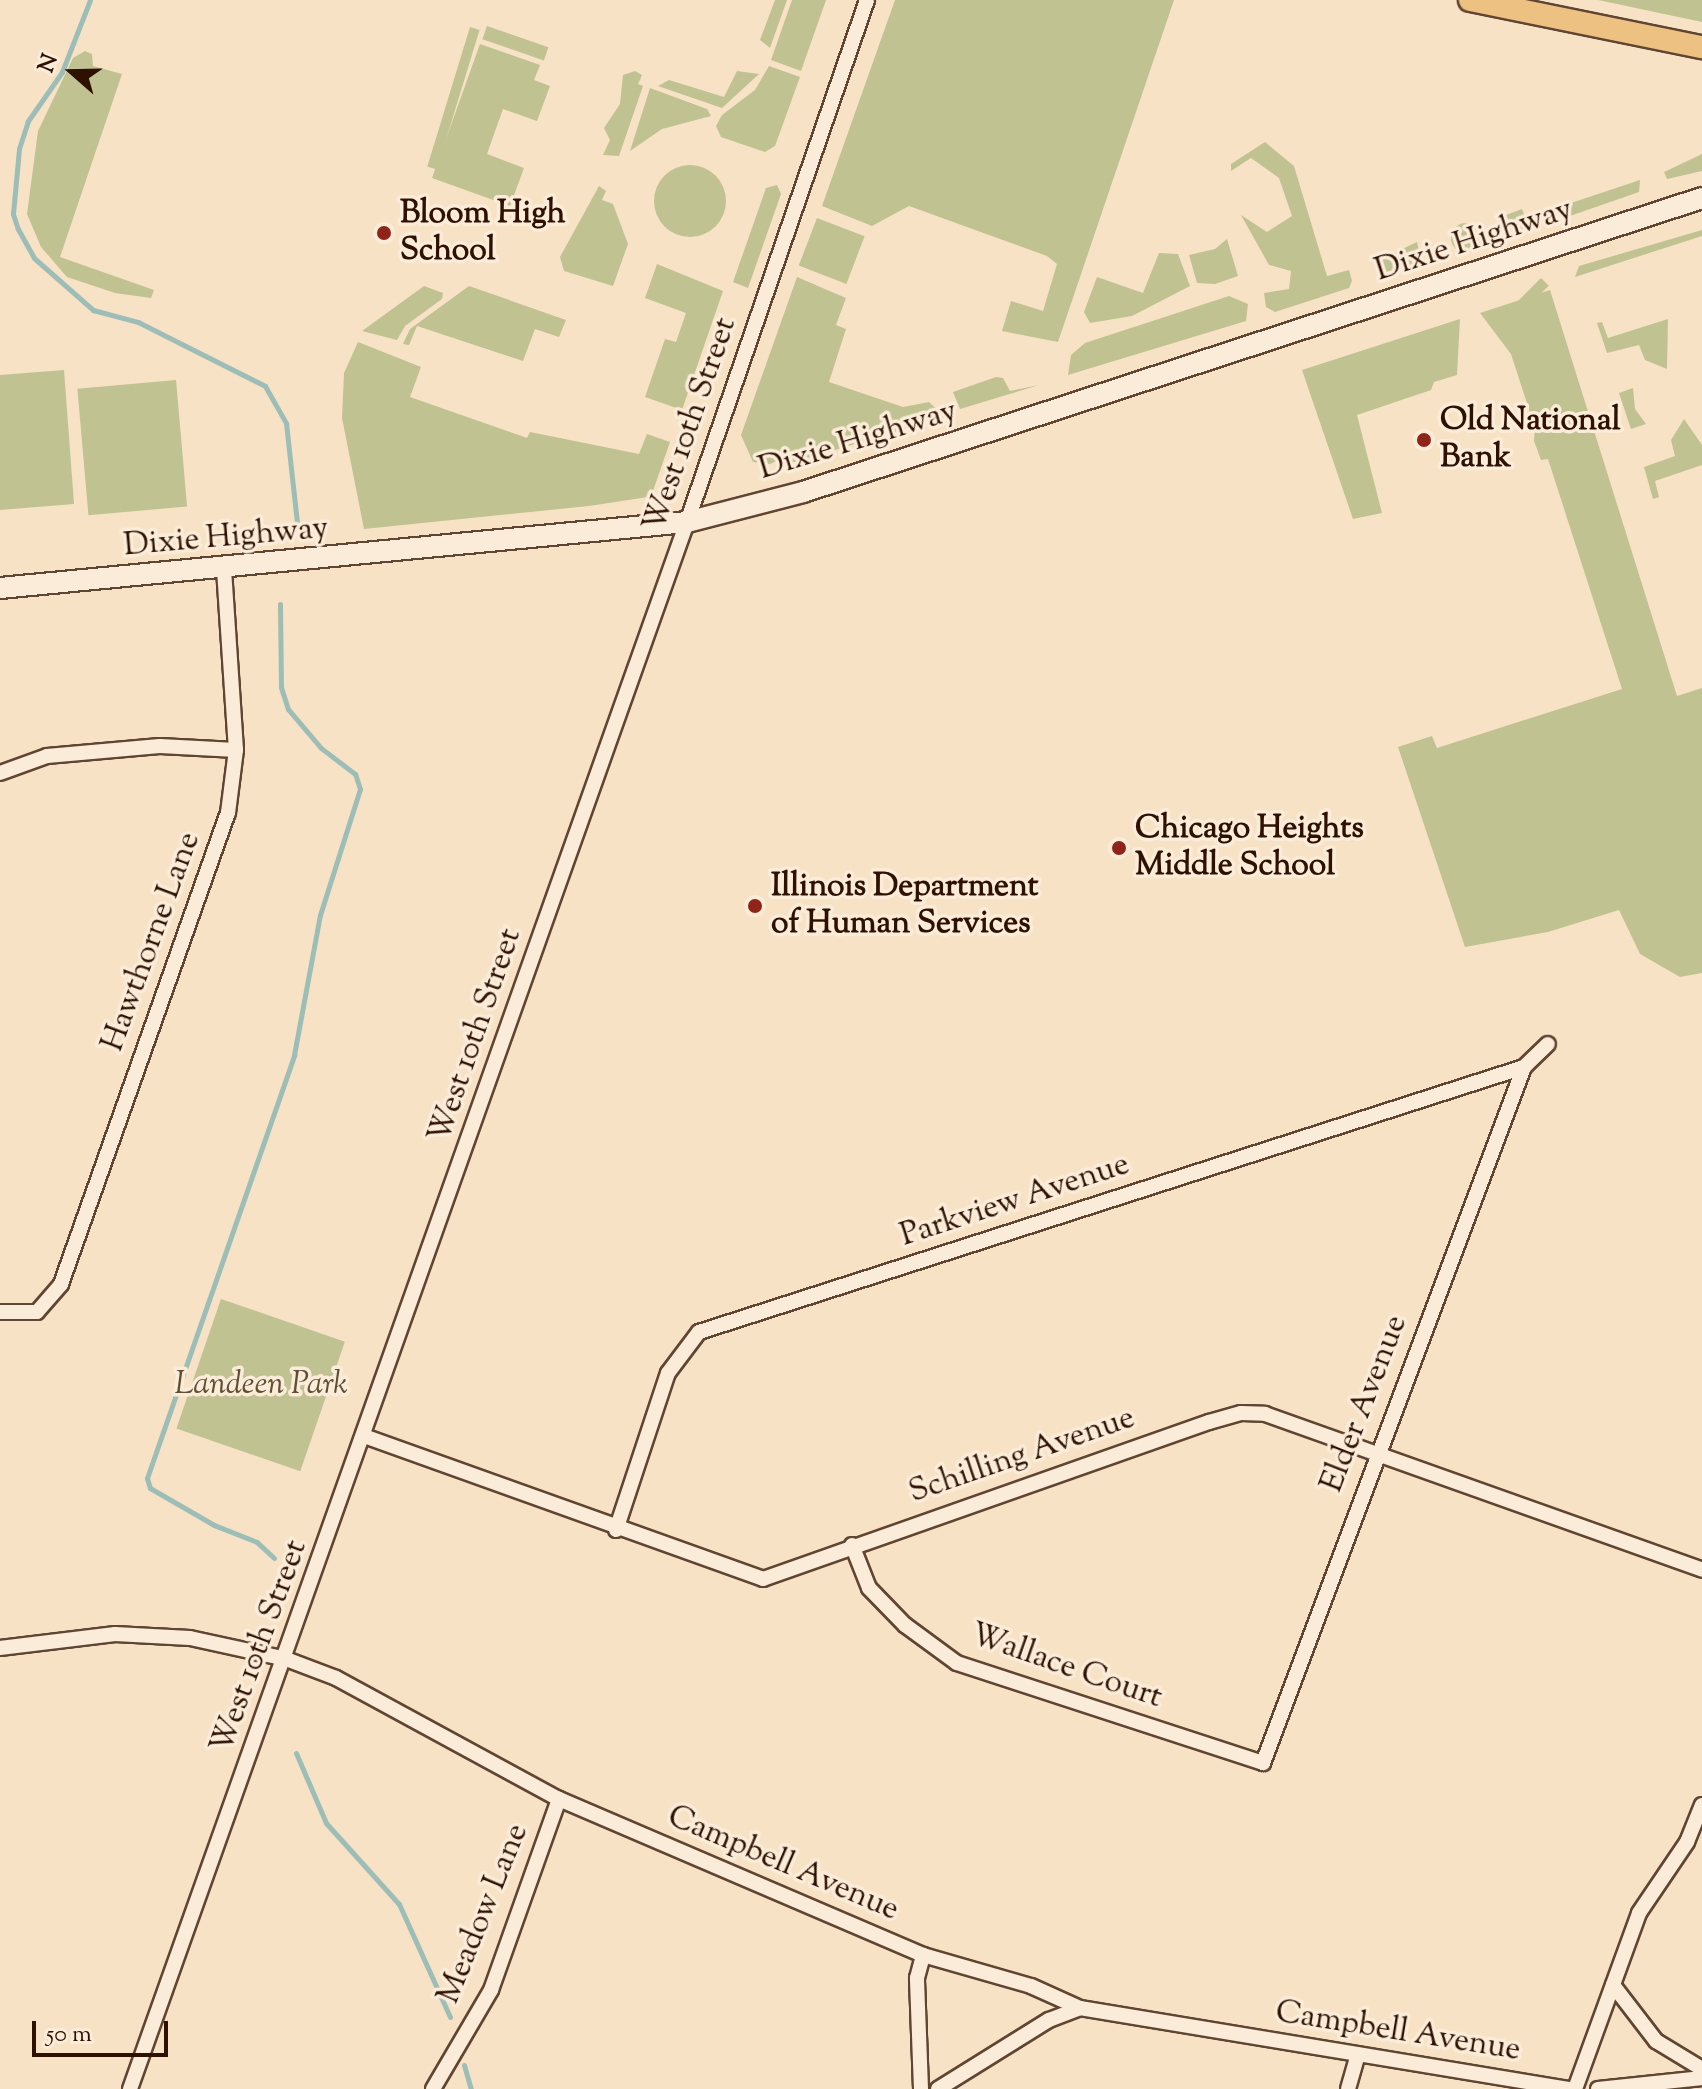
<!DOCTYPE html>
<style>
body{margin:0}
#map{position:relative;width:1702px;height:2089px;overflow:hidden;background:#f7e2c5;font-family:"Sorts Mill Goudy",serif}
div>[style]{position:absolute}
.green>*{inset:0;background:#c0c292;transform-origin:0 0}
.round{border-radius:50%}
.stream>*{height:5px;margin:-2.5px;padding:0 2.5px;transform-origin:2.5px;border-radius:2.5px;background:#9dbdb7}
.roads{filter:drop-shadow(2px 0 #604532) drop-shadow(-2px 0 #604532) drop-shadow(0 2px #604532) drop-shadow(0 -2px #604532)}
.street>*{height:14px;margin:-7px;padding:0 7px;transform-origin:7px;border-radius:7px;background:#faecd9}
.secondary>*{height:20px;margin:-10px;padding:0 10px;transform-origin:10px;border-radius:10px;background:#faecd9}
.primary>*{height:22px;margin:-11px;padding:0 11px;transform-origin:11px;border-radius:11px;background:#ecc182}
.dots>*{width:22px;height:22px;translate:-50% -50%;box-sizing:border-box;border:4px solid #faecd9;border-radius:50%}
span{translate:-50% -50%;white-space:nowrap;text-align:center;line-height:1.15;-webkit-text-stroke:7px #faecd9;paint-order:stroke}
.poi-label{font-size:32px;color:#2e1101;font-weight:700}
.left{translate:0 -50%;text-align:left}
.street-label{font-size:32px;color:#2e1101}
.park-label{font-size:32px;color:#614f34;font-style:italic}
.north{position:absolute;left:32px;top:32px;width:80px;height:80px;-webkit-text-stroke:6px #faecd9;paint-order:stroke;rotate:290deg;font-size:22px;font-weight:700;line-height:32px;text-align:center;color:#2e1101}
.north::after{content:'';display:block;margin:auto;width:28px;height:36px;background:#2e1101;clip-path:polygon(50% 0,100% 100%,50% 72%,0 100%)}
.scale{position:absolute;left:32px;top:2021px;width:136px;height:36px;box-sizing:border-box;border:4px solid #2e1101;border-top:0;padding-left:10px;font-size:24px;line-height:28px;white-space:nowrap;color:#2e1101;-webkit-text-stroke:6px #faecd9;paint-order:stroke}
</style>
<div id="map">
<div class="green">
<i style="clip-path:polygon(775px 0,787px 0,770px 48px,760px 40px)"></i>
<i style="clip-path:polygon(792px 0,826px 0,801px 71px,771px 60px)"></i>
<i style="clip-path:polygon(895px 0,1174px 0,1058px 342px,1002px 331px,1011px 301px,1043px 311px,1057px 264px,1047px 256px,909px 206px,872px 226px,822px 206px)"></i>
<i style="clip-path:polygon(1598px 0,1702px 0,1702px 22px)"></i>
<i style="left:487px;top:26px;width:65px;height:14px;rotate:19deg"></i>
<i style="left:470px;top:27px;width:10px;height:146px;rotate:17deg"></i>
<i style="clip-path:polygon(480px 44px,540px 65px,534px 80px,550px 86px,537px 121px,503px 109px,487px 154px,524px 168px,510px 206px,432px 178px)"></i>
<i style="clip-path:polygon(85px 51px,92px 54px,93px 66px,122px 74px,60px 257px,154px 290px,151px 298px,115px 293px,67px 277px,41px 247px,27px 214px,38px 131px,73px 58px)"></i>
<i style="clip-path:polygon(769px 66px,800px 77px,775px 146px,765px 152px,721px 137px,716px 126px,722px 115px,755px 90px)"></i>
<i style="clip-path:polygon(635px 71px,642px 75px,638px 84px,643px 86px,619px 156px,603px 155px,610px 140px,604px 128px,620px 104px,623px 75px)"></i>
<i style="clip-path:polygon(737px 71px,759px 74px,722px 108px,658px 86px,669px 80px,724px 97px)"></i>
<i style="clip-path:polygon(650px 88px,707px 109px,711px 116px,662px 129px,630px 151px)"></i>
<i style="clip-path:polygon(1265px 142px,1294px 166px,1327px 276px,1349px 270px,1352px 281px,1349px 288px,1275px 312px,1266px 307px,1264px 293px,1289px 289px,1291px 271px,1269px 265px,1241px 215px,1267px 232px,1292px 216px,1279px 178px,1251px 158px,1231px 171px,1231px 164px)"></i>
<i style="clip-path:polygon(1702px 154px,1702px 171px,1667px 179px,1664px 172px)"></i>
<i class="round" style="left:654px;top:165px;width:72px;height:72px"></i>
<i style="clip-path:polygon(1640px 180px,1639px 192px,1567px 217px,1560px 213px,1559px 207px)"></i>
<i style="clip-path:polygon(777px 185px,781px 194px,748px 288px,733px 282px,766px 188px)"></i>
<i style="clip-path:polygon(599px 186px,606px 191px,602px 200px,613px 204px,628px 244px,613px 286px,564px 271px,560px 257px)"></i>
<i style="clip-path:polygon(1522px 209px,1525px 217px,1534px 214px,1536px 223px,1515px 233px,1506px 215px)"></i>
<i style="left:817px;top:218px;width:51px;height:51px;rotate:21deg"></i>
<i class="round" style="left:1451px;top:223px;width:30px;height:30px"></i>
<i style="clip-path:polygon(1702px 230px,1702px 236px,1575px 277px,1579px 266px)"></i>
<i style="clip-path:polygon(1227px 239px,1238px 276px,1215px 284px,1197px 283px,1189px 255px,1215px 249px)"></i>
<i style="clip-path:polygon(1417px 242px,1422px 265px,1386px 272px,1381px 259px)"></i>
<i style="clip-path:polygon(1159px 253px,1178px 254px,1190px 286px,1132px 316px,1090px 323px,1084px 312px,1097px 277px,1143px 293px)"></i>
<i style="clip-path:polygon(657px 264px,723px 291px,682px 410px,645px 397px,665px 339px,676px 342px,686px 313px,645px 298px)"></i>
<i style="clip-path:polygon(797px 277px,846px 298px,836px 325px,846px 329px,829px 382px,903px 407px,929px 402px,945px 417px,788px 464px,785px 457px,770px 464px,753px 462px,741px 435px)"></i>
<i style="left:1541px;top:278px;width:11px;height:65px;rotate:45deg"></i>
<i style="clip-path:polygon(424px 286px,443px 293px,442px 299px,405px 326px,397px 340px,362px 331px)"></i>
<i style="clip-path:polygon(469px 286px,566px 320px,559px 337px,535px 329px,523px 361px,417px 326px,409px 345px,403px 344px,410px 329px)"></i>
<i style="clip-path:polygon(1550px 290px,1677px 696px,1702px 688px,1702px 973px,1680px 977px,1640px 954px,1619px 910px,1548px 932px,1465px 947px,1398px 747px,1432px 736px,1437px 748px,1622px 689px,1548px 459px,1541px 460px,1534px 441px,1535px 428px,1511px 354px,1480px 313px)"></i>
<i style="clip-path:polygon(1229px 296px,1248px 304px,1246px 321px,1068px 375px,1071px 355px,1085px 343px)"></i>
<i style="clip-path:polygon(1460px 319px,1457px 375px,1434px 382px,1431px 390px,1357px 415px,1382px 513px,1353px 519px,1302px 370px)"></i>
<i style="clip-path:polygon(1668px 319px,1667px 369px,1645px 360px,1639px 345px,1607px 353px,1597px 323px,1602px 322px,1608px 338px)"></i>
<i style="clip-path:polygon(358px 342px,421px 367px,410px 397px,527px 438px,530px 432px,639px 454px,647px 434px,670px 442px,653px 491px,648px 497px,589px 506px,364px 529px,342px 418px,344px 373px)"></i>
<i style="clip-path:polygon(64px 370px,74px 504px,0 510px,0 375px)"></i>
<i style="clip-path:polygon(996px 377px,1003px 378px,1010px 391px,1039px 385px,960px 409px,953px 392px)"></i>
<i style="left:176px;top:380px;width:127px;height:99px;rotate:85deg"></i>
<i style="clip-path:polygon(1633px 388px,1635px 409px,1646px 424px,1631px 429px,1619px 393px)"></i>
<i style="clip-path:polygon(1684px 419px,1702px 445px,1702px 465px,1655px 481px,1659px 497px,1653px 499px,1644px 467px,1675px 456px,1671px 440px)"></i>
<i style="left:221px;top:1299px;width:131px;height:137px;rotate:19deg"></i>
</div>
<div class="stream">
<i style="left:90px;top:0;width:77px;rotate:111.3deg"></i>
<i style="left:62px;top:72px;width:60px;rotate:124.8deg"></i>
<i style="left:28px;top:121px;width:29px;rotate:108deg"></i>
<i style="left:19px;top:149px;width:65px;rotate:95.3deg"></i>
<i style="left:13px;top:214px;width:16px;rotate:72deg"></i>
<i style="left:18px;top:229px;width:33px;rotate:61deg"></i>
<i style="left:34px;top:258px;width:79px;rotate:41.4deg"></i>
<i style="left:93px;top:310px;width:47px;rotate:14.9deg"></i>
<i style="left:138px;top:322px;width:142px;rotate:26.7deg"></i>
<i style="left:265px;top:386px;width:43px;rotate:60.4deg"></i>
<i style="left:286px;top:423px;width:110px;rotate:83.7deg"></i>
<i style="left:274px;top:1558px;width:23px;rotate:-137deg"></i>
<i style="left:257px;top:1542px;width:46px;rotate:-158.4deg"></i>
<i style="left:214px;top:1525px;width:74px;rotate:-150deg"></i>
<i style="left:150px;top:1488px;width:10px;rotate:-107deg"></i>
<i style="left:147px;top:1478px;width:448px;rotate:-70.8deg"></i>
<i style="left:294px;top:1055px;width:142px;rotate:-79.5deg"></i>
<i style="left:320px;top:915px;width:132px;rotate:-72.4deg"></i>
<i style="left:360px;top:789px;width:16px;rotate:-108deg"></i>
<i style="left:355px;top:774px;width:43px;rotate:-142.6deg"></i>
<i style="left:321px;top:748px;width:51px;rotate:-130.2deg"></i>
<i style="left:288px;top:709px;width:23px;rotate:-108deg"></i>
<i style="left:281px;top:687px;width:83px;rotate:-90.7deg"></i>
<i style="left:296px;top:1753px;width:76px;rotate:66.8deg"></i>
<i style="left:326px;top:1823px;width:109px;rotate:48deg"></i>
<i style="left:399px;top:1904px;width:124px;rotate:65.7deg"></i>
<i style="left:464px;top:2065px;width:25px;rotate:74deg"></i>
</div>
<div class="roads">
<div class="street">
<i style="left:0;top:773px;width:50px;rotate:-19.9deg"></i>
<i style="left:47px;top:756px;width:113px;rotate:-5.1deg"></i>
<i style="left:160px;top:746px;width:76px;rotate:3deg"></i>
<i style="left:0;top:1312px;width:37px"></i>
<i style="left:37px;top:1312px;width:37px;rotate:-49deg"></i>
<i style="left:61px;top:1284px;width:500px;rotate:-70.5deg"></i>
<i style="left:228px;top:813px;width:64px;rotate:-82.8deg"></i>
<i style="left:236px;top:750px;width:180px;rotate:-93.8deg"></i>
<i style="left:364px;top:1436px;width:424px;rotate:19.7deg"></i>
<i style="left:763px;top:1579px;width:473px;rotate:-19.4deg"></i>
<i style="left:1209px;top:1422px;width:33px;rotate:-16deg"></i>
<i style="left:1241px;top:1413px;width:24px;rotate:2deg"></i>
<i style="left:1265px;top:1414px;width:464px;rotate:19.6deg"></i>
<i style="left:616px;top:1530px;width:165px;rotate:-71.7deg"></i>
<i style="left:668px;top:1373px;width:51px;rotate:-52.9deg"></i>
<i style="left:699px;top:1332px;width:867px;rotate:-17.81deg"></i>
<i style="left:1524px;top:1067px;width:33px;rotate:-44deg"></i>
<i style="left:852px;top:1545px;width:46px;rotate:68.4deg"></i>
<i style="left:869px;top:1588px;width:52px;rotate:45.8deg"></i>
<i style="left:905px;top:1625px;width:64px;rotate:36.2deg"></i>
<i style="left:957px;top:1663px;width:322px;rotate:18.1deg"></i>
<i style="left:1263px;top:1763px;width:743px;rotate:-69.44deg"></i>
<i style="left:0;top:1648px;width:116px;rotate:-6.9deg"></i>
<i style="left:115px;top:1634px;width:75px;rotate:3.1deg"></i>
<i style="left:190px;top:1638px;width:98px;rotate:12.3deg"></i>
<i style="left:286px;top:1659px;width:53px;rotate:20.8deg"></i>
<i style="left:336px;top:1678px;width:254px;rotate:28.5deg"></i>
<i style="left:559px;top:1799px;width:396px;rotate:23.2deg"></i>
<i style="left:923px;top:1955px;width:112px;rotate:16deg"></i>
<i style="left:1031px;top:1986px;width:54px;rotate:24.2deg"></i>
<i style="left:1080px;top:2008px;width:498px;rotate:9.4deg"></i>
<i style="left:1613px;top:1985px;width:71px;rotate:52.5deg"></i>
<i style="left:1656px;top:2041px;width:54px;rotate:31.3deg"></i>
<i style="left:130px;top:2089px;width:1663px;rotate:-70.43deg"></i>
<i style="left:687px;top:522px;width:552px;rotate:-70.97deg"></i>
<i style="left:433px;top:2089px;width:115px;rotate:-59.6deg"></i>
<i style="left:491px;top:1990px;width:203px;rotate:-70.4deg"></i>
<i style="left:921px;top:2089px;width:111px;rotate:-92.1deg"></i>
<i style="left:917px;top:1978px;width:24px;rotate:-75deg"></i>
<i style="left:938px;top:2089px;width:131px;rotate:-31.9deg"></i>
<i style="left:1049px;top:2020px;width:33px;rotate:-21deg"></i>
<i style="left:1348px;top:2089px;width:36px;rotate:-74deg"></i>
<i style="left:1575px;top:2089px;width:187px;rotate:-70deg"></i>
<i style="left:1639px;top:1913px;width:86px;rotate:-55.9deg"></i>
<i style="left:1687px;top:1842px;width:40px;rotate:-68deg"></i>
<i style="left:1598px;top:2089px;width:105px;rotate:-6deg"></i>
</div>
<div class="secondary">
<i style="left:0;top:588px;width:690px;rotate:-5.49deg"></i>
<i style="left:687px;top:522px;width:120px;rotate:-14.5deg"></i>
<i style="left:803px;top:492px;width:946px;rotate:-18.11deg"></i>
</div>
<div class="primary">
<i style="left:1470px;top:0;width:237px;rotate:11.5deg"></i>
</div>
</div>
<div class="dots">
<i style="left:384px;top:233px;background:#8f2418"></i>
<i style="left:1424px;top:440px;background:#8f2418"></i>
<i style="left:1119px;top:848px;background:#8f2418"></i>
<i style="left:755px;top:906px;background:#8f2418"></i>
</div>
<div class="poi-label">
<span class="left" style="left:400px;top:233px">Bloom High<br>School</span>
<span class="left" style="left:1440px;top:440px">Old National<br>Bank</span>
<span class="left" style="left:1135px;top:848px">Chicago Heights<br>Middle School</span>
<span class="left" style="left:771px;top:906px">Illinois Department<br>of Human Services</span>
</div>
<div class="street-label">
<span style="left:1474px;top:241px;rotate:-18deg">Dixie Highway</span>
<span style="left:691px;top:425px;rotate:-71deg">West 10th Street</span>
<span style="left:858px;top:441px;rotate:-17deg">Dixie Highway</span>
<span style="left:226px;top:538px;rotate:-5deg">Dixie Highway</span>
<span style="left:152px;top:942px;rotate:-70deg">Hawthorne Lane</span>
<span style="left:476px;top:1036px;rotate:-71deg">West 10th Street</span>
<span style="left:1015px;top:1201px;rotate:-18deg">Parkview Avenue</span>
<span style="left:1365px;top:1404px;rotate:-69deg">Elder Avenue</span>
<span style="left:1022px;top:1456px;rotate:-19deg">Schilling Avenue</span>
<span style="left:260px;top:1647px;rotate:-70deg">West 10th Street</span>
<span style="left:1066px;top:1667px;rotate:19deg">Wallace Court</span>
<span style="left:783px;top:1864px;rotate:23deg">Campbell Avenue</span>
<span style="left:484px;top:1914px;rotate:-68deg">Meadow Lane</span>
<span style="left:1398px;top:2032px;rotate:9deg">Campbell Avenue</span>
</div>
<div class="park-label">
<span style="left:261px;top:1385px">Landeen Park</span>
</div>
<div class="north">N</div>
<div class="scale">50 m</div>
</div>
